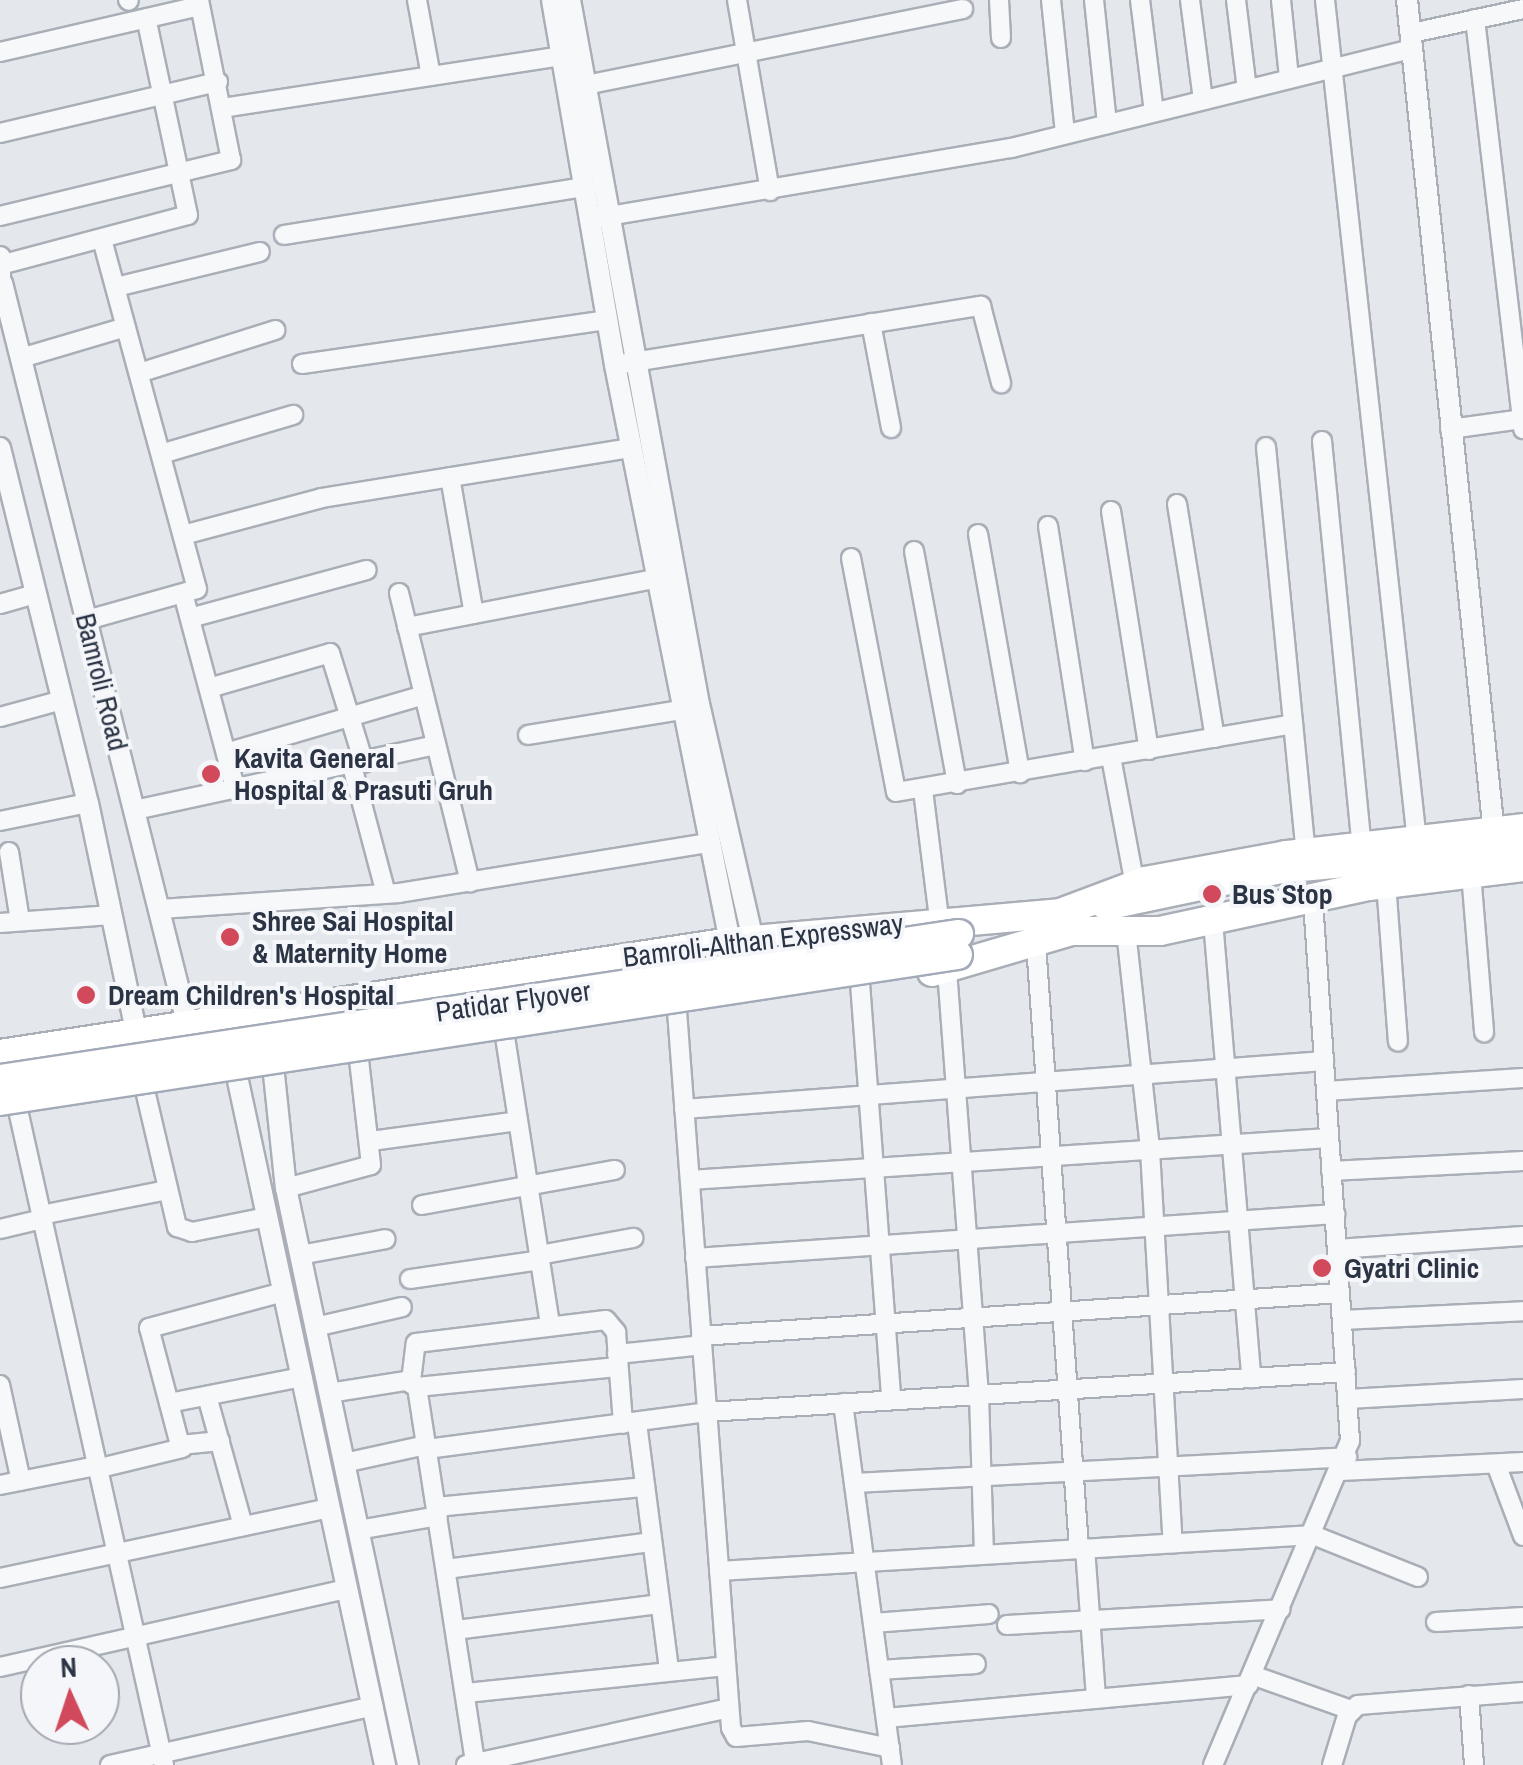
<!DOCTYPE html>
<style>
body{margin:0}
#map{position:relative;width:1523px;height:1765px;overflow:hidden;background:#e4e7ec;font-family:"Archivo Narrow",sans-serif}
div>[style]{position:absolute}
.roads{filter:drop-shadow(2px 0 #a9aeb7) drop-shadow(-2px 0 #a9aeb7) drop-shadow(0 2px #a9aeb7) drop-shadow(0 -2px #a9aeb7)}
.minor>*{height:18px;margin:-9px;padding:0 9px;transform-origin:9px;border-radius:9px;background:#f7f8fa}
.tertiary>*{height:20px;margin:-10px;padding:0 10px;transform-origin:10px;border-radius:10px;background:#f7f8fa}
.secondary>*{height:25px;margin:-12.5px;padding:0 12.5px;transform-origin:12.5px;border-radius:12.5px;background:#fff}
.primary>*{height:28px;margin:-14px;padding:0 14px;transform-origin:14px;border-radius:14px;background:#fff}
.bridges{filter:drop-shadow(2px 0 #a3abb8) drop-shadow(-2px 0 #a3abb8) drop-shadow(0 2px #a3abb8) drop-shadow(0 -2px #a3abb8)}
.primary-bridge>*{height:28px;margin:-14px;padding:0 14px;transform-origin:14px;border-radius:14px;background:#fff}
.dots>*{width:28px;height:28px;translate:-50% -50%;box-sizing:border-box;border:5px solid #f4f6f9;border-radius:50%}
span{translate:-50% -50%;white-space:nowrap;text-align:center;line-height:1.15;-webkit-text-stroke:8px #f4f6f9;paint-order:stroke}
.street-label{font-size:28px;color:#2b3445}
.poi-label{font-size:28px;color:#2b3445;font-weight:700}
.left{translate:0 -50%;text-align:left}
.north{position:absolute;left:20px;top:1645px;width:100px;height:100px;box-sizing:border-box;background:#f4f6f9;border:2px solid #a4a8b1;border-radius:50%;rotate:357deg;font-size:28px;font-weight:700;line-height:40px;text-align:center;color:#2b3445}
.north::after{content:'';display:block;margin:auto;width:35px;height:45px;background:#d1495b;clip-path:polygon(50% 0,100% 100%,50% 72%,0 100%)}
</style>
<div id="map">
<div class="roads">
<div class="minor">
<i style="left:128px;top:0;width:1px;rotate:45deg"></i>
<i style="left:417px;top:0;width:77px;rotate:79.6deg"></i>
<i style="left:737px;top:0;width:194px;rotate:80.2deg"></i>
<i style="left:999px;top:0;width:38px;rotate:87deg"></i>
<i style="left:1051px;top:0;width:135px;rotate:84deg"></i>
<i style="left:1094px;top:0;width:125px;rotate:84deg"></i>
<i style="left:1140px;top:0;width:113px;rotate:82.9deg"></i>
<i style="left:1190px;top:0;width:101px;rotate:82.6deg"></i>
<i style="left:1236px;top:0;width:90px;rotate:83deg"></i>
<i style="left:1281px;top:0;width:78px;rotate:84.1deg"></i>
<i style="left:1325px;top:0;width:846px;rotate:83.76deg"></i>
<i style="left:1475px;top:19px;width:413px;rotate:83.3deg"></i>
<i style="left:1412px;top:33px;width:114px;rotate:-12.2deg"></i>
<i style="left:0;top:52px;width:204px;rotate:-13deg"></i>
<i style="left:576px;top:87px;width:395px;rotate:-11.4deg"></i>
<i style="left:222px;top:108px;width:344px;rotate:-8.7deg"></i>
<i style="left:0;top:133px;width:224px;rotate:-13.2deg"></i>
<i style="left:0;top:216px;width:238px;rotate:-13.6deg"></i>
<i style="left:231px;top:160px;width:163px;rotate:-101.3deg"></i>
<i style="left:597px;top:218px;width:420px;rotate:-9.6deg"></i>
<i style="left:1011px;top:148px;width:413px;rotate:-13.9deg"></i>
<i style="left:284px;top:235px;width:305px;rotate:-9.1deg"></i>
<i style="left:4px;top:264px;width:190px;rotate:-14.9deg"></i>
<i style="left:188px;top:215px;width:201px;rotate:-102deg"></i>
<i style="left:116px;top:287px;width:148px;rotate:-13.7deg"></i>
<i style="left:871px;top:323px;width:107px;rotate:79.2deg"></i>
<i style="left:21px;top:358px;width:109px;rotate:-16.4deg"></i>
<i style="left:302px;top:364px;width:309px;rotate:-8.2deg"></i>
<i style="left:615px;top:365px;width:371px;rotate:-9.2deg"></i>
<i style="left:981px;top:306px;width:80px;rotate:75.4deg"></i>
<i style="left:139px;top:373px;width:143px;rotate:-17.5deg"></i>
<i style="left:1450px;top:429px;width:74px;rotate:-7.8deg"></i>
<i style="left:1322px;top:441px;width:408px;rotate:84.4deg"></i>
<i style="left:1266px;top:447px;width:408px;rotate:84.4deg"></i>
<i style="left:161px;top:454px;width:138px;rotate:-16.5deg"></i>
<i style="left:450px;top:477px;width:139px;rotate:80.1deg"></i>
<i style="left:1177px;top:504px;width:237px;rotate:80.8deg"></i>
<i style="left:1111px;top:511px;width:242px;rotate:81deg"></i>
<i style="left:1048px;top:526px;width:238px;rotate:81.1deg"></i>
<i style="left:978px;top:534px;width:243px;rotate:80deg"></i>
<i style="left:183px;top:535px;width:144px;rotate:-14.9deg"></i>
<i style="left:322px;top:498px;width:312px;rotate:-9.2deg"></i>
<i style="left:914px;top:551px;width:237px;rotate:79.5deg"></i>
<i style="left:851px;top:558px;width:238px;rotate:79.1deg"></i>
<i style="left:896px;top:792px;width:403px;rotate:-9.7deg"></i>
<i style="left:399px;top:593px;width:298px;rotate:76.2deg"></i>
<i style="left:184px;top:597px;width:201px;rotate:75deg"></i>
<i style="left:0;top:604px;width:37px;rotate:-16deg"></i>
<i style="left:190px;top:618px;width:183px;rotate:-15.2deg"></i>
<i style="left:87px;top:620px;width:114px;rotate:-15.7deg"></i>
<i style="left:197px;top:589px;width:363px;rotate:-105.2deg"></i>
<i style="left:407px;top:627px;width:253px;rotate:-11deg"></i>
<i style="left:209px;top:688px;width:126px;rotate:-16.1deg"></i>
<i style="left:330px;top:653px;width:115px;rotate:72.8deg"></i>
<i style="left:0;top:717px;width:64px;rotate:-15.3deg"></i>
<i style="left:528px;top:735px;width:155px;rotate:-9.3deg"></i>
<i style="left:226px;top:753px;width:206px;rotate:-16.3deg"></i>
<i style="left:1111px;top:757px;width:130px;rotate:79.4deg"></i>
<i style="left:352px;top:766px;width:132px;rotate:75.1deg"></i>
<i style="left:923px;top:790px;width:130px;rotate:82.9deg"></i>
<i style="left:135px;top:810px;width:308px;rotate:-12.2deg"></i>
<i style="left:0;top:821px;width:90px;rotate:-11.6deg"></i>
<i style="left:9px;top:852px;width:70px;rotate:80.9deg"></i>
<i style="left:1471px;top:873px;width:160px;rotate:85.3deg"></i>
<i style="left:1386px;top:883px;width:159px;rotate:85.7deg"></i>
<i style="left:160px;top:909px;width:240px;rotate:-3.8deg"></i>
<i style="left:399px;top:893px;width:314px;rotate:-9.2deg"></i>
<i style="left:1213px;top:921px;width:459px;rotate:85.2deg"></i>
<i style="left:0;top:923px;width:112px;rotate:-4.1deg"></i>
<i style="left:1126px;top:931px;width:220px;rotate:83.7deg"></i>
<i style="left:1150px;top:1150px;width:394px;rotate:86.7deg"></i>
<i style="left:1036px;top:944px;width:607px;rotate:85.93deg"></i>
<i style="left:947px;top:970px;width:426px;rotate:85.7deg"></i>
<i style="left:979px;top:1395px;width:159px;rotate:88.2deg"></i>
<i style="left:860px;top:983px;width:418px;rotate:85.7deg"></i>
<i style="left:677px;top:1011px;width:719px;rotate:85.69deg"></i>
<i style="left:731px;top:1728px;width:10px;rotate:61deg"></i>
<i style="left:736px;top:1737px;width:72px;rotate:-4.8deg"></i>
<i style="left:808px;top:1731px;width:84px;rotate:11.7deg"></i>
<i style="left:505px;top:1037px;width:292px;rotate:81.1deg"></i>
<i style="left:144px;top:1086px;width:145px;rotate:76.8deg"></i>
<i style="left:177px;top:1227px;width:16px;rotate:18deg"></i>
<i style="left:192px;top:1232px;width:76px;rotate:-11.3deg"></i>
<i style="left:1326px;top:1091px;width:197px;rotate:-3.8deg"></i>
<i style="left:684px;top:1109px;width:642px;rotate:-4.29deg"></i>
<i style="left:18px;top:1110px;width:671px;rotate:77.43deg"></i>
<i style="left:371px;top:1141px;width:148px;rotate:-7.7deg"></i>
<i style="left:1331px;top:1171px;width:192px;rotate:-3deg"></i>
<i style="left:690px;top:1180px;width:640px;rotate:-3.76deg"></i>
<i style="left:286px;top:1188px;width:88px;rotate:-15.1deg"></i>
<i style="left:371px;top:1165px;width:107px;rotate:-96.5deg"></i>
<i style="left:422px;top:1205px;width:196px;rotate:-10.3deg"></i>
<i style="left:41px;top:1215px;width:128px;rotate:-11.2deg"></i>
<i style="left:0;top:1229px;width:43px;rotate:-13.4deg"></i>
<i style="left:1337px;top:1249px;width:186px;rotate:-4deg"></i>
<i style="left:300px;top:1255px;width:87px;rotate:-10.5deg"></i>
<i style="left:539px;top:1255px;width:96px;rotate:-10.3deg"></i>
<i style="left:695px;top:1258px;width:642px;rotate:-3.93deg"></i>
<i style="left:410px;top:1279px;width:131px;rotate:-8.3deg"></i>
<i style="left:1342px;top:1320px;width:181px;rotate:-2.8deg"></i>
<i style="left:315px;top:1327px;width:89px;rotate:-12.9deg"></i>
<i style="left:701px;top:1336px;width:640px;rotate:-3.85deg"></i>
<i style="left:617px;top:1354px;width:85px;rotate:-6deg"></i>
<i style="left:411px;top:1381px;width:38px;rotate:-83deg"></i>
<i style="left:416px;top:1343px;width:191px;rotate:-6.9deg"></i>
<i style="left:606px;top:1320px;width:16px;rotate:50deg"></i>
<i style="left:616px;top:1332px;width:92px;rotate:85.6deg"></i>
<i style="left:0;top:1385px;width:98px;rotate:77.7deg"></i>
<i style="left:417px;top:1387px;width:201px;rotate:-5.7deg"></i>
<i style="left:329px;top:1393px;width:78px;rotate:-8.9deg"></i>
<i style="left:406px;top:1381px;width:13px;rotate:29deg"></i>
<i style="left:417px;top:1387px;width:380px;rotate:81.2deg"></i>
<i style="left:207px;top:1396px;width:135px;rotate:74.5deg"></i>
<i style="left:1348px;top:1399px;width:175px;rotate:-3.3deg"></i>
<i style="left:169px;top:1403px;width:136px;rotate:-11.1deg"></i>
<i style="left:843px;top:1403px;width:365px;rotate:82.3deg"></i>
<i style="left:637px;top:1423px;width:250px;rotate:82.6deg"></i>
<i style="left:220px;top:1441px;width:40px;rotate:174.3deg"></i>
<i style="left:180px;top:1445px;width:121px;rotate:-104.8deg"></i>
<i style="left:149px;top:1328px;width:139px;rotate:-15deg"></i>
<i style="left:427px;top:1449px;width:282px;rotate:-7.5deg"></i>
<i style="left:707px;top:1412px;width:640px;rotate:-3.58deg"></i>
<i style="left:344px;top:1463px;width:84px;rotate:-12.4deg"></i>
<i style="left:1496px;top:1464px;width:77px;rotate:69.4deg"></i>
<i style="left:96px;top:1469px;width:89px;rotate:-13.6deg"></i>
<i style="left:1341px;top:1471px;width:182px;rotate:-2.8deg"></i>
<i style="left:854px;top:1483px;width:494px;rotate:-3deg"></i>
<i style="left:0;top:1485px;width:98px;rotate:-11.2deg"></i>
<i style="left:436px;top:1507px;width:210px;rotate:-5.5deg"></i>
<i style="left:358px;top:1530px;width:81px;rotate:-9.9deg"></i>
<i style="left:1085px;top:1548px;width:151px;rotate:85.8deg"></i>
<i style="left:446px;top:1569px;width:208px;rotate:-7.5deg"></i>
<i style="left:719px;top:1571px;width:595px;rotate:-3.47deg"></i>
<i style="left:1313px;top:1535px;width:113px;rotate:21.8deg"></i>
<i style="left:0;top:1578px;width:336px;rotate:-12deg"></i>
<i style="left:1436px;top:1622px;width:87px;rotate:-3.3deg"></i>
<i style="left:873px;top:1623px;width:116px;rotate:-4.4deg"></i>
<i style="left:1007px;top:1625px;width:274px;rotate:-3.3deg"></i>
<i style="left:456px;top:1630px;width:205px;rotate:-7.3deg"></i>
<i style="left:0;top:1667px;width:356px;rotate:-12.7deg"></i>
<i style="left:879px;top:1670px;width:97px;rotate:-3.5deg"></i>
<i style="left:1252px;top:1675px;width:105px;rotate:19.5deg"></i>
<i style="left:466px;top:1693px;width:261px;rotate:-5.9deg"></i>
<i style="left:1469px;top:1695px;width:70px;rotate:85.9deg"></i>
<i style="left:886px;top:1718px;width:364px;rotate:-5.2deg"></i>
<i style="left:110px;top:1765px;width:270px;rotate:-12.6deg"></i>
<i style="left:466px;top:1765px;width:269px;rotate:-12.2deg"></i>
<i style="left:1213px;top:1765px;width:352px;rotate:-67.1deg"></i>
<i style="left:1350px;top:1441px;width:541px;rotate:-93.92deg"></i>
<i style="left:1332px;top:1765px;width:51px;rotate:-73deg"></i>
<i style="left:1347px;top:1716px;width:16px;rotate:-45deg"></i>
<i style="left:1358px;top:1705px;width:166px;rotate:-4.5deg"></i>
</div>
<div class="tertiary">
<i style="left:552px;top:0;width:370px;rotate:80.2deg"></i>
<i style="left:615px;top:365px;width:588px;rotate:78.73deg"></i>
<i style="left:570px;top:0;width:716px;rotate:79.62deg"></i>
<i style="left:699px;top:704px;width:241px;rotate:77.1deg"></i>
<i style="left:1407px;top:0;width:848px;rotate:84.04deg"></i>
<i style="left:0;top:257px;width:28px;rotate:90deg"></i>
<i style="left:2px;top:283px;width:778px;rotate:75.95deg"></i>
<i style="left:0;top:448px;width:366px;rotate:76.1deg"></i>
<i style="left:88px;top:803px;width:247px;rotate:78.1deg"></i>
<i style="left:271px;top:1046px;width:143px;rotate:84deg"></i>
<i style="left:286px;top:1188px;width:590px;rotate:78.06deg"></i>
<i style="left:232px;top:1053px;width:728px;rotate:77.87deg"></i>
</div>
<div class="secondary">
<i style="left:1105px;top:907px;width:179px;rotate:-11.9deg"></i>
<i style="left:1280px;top:870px;width:244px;rotate:-5.2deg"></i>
</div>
<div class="primary">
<i style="left:932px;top:972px;width:145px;rotate:-16.4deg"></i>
<i style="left:1071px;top:931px;width:89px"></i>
<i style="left:1160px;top:931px;width:214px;rotate:-12.2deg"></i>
<i style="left:1369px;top:886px;width:155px;rotate:-7deg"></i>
<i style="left:0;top:1054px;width:739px;rotate:-8.72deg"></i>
<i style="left:730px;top:942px;width:331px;rotate:-5deg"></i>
<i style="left:1060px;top:913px;width:91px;rotate:-20.6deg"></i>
<i style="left:1145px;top:881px;width:143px;rotate:-10.4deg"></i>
<i style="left:1286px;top:855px;width:239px;rotate:-6.5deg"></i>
</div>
</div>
<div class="bridges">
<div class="primary-bridge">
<i style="left:0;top:1079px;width:970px;rotate:-8.6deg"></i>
<i style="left:0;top:1101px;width:969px;rotate:-8.67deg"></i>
</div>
</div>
<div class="dots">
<i style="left:211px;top:774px;background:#d1495b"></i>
<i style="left:1212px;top:894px;background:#d1495b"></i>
<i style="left:230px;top:937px;background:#d1495b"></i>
<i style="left:86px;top:995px;background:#d1495b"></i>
<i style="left:1322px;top:1268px;background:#d1495b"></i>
</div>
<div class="street-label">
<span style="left:102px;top:682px;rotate:76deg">Bamroli Road</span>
<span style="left:763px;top:940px;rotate:-7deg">Bamroli-Althan Expressway</span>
<span style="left:513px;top:1001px;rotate:-8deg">Patidar Flyover</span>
</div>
<div class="poi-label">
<span class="left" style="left:234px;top:774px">Kavita General<br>Hospital &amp; Prasuti Gruh</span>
<span class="left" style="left:1232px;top:894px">Bus Stop</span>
<span class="left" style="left:252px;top:937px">Shree Sai Hospital<br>&amp; Maternity Home</span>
<span class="left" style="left:108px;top:995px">Dream Children's Hospital</span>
<span class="left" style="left:1344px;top:1268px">Gyatri Clinic</span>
</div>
<div class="north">N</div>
</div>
